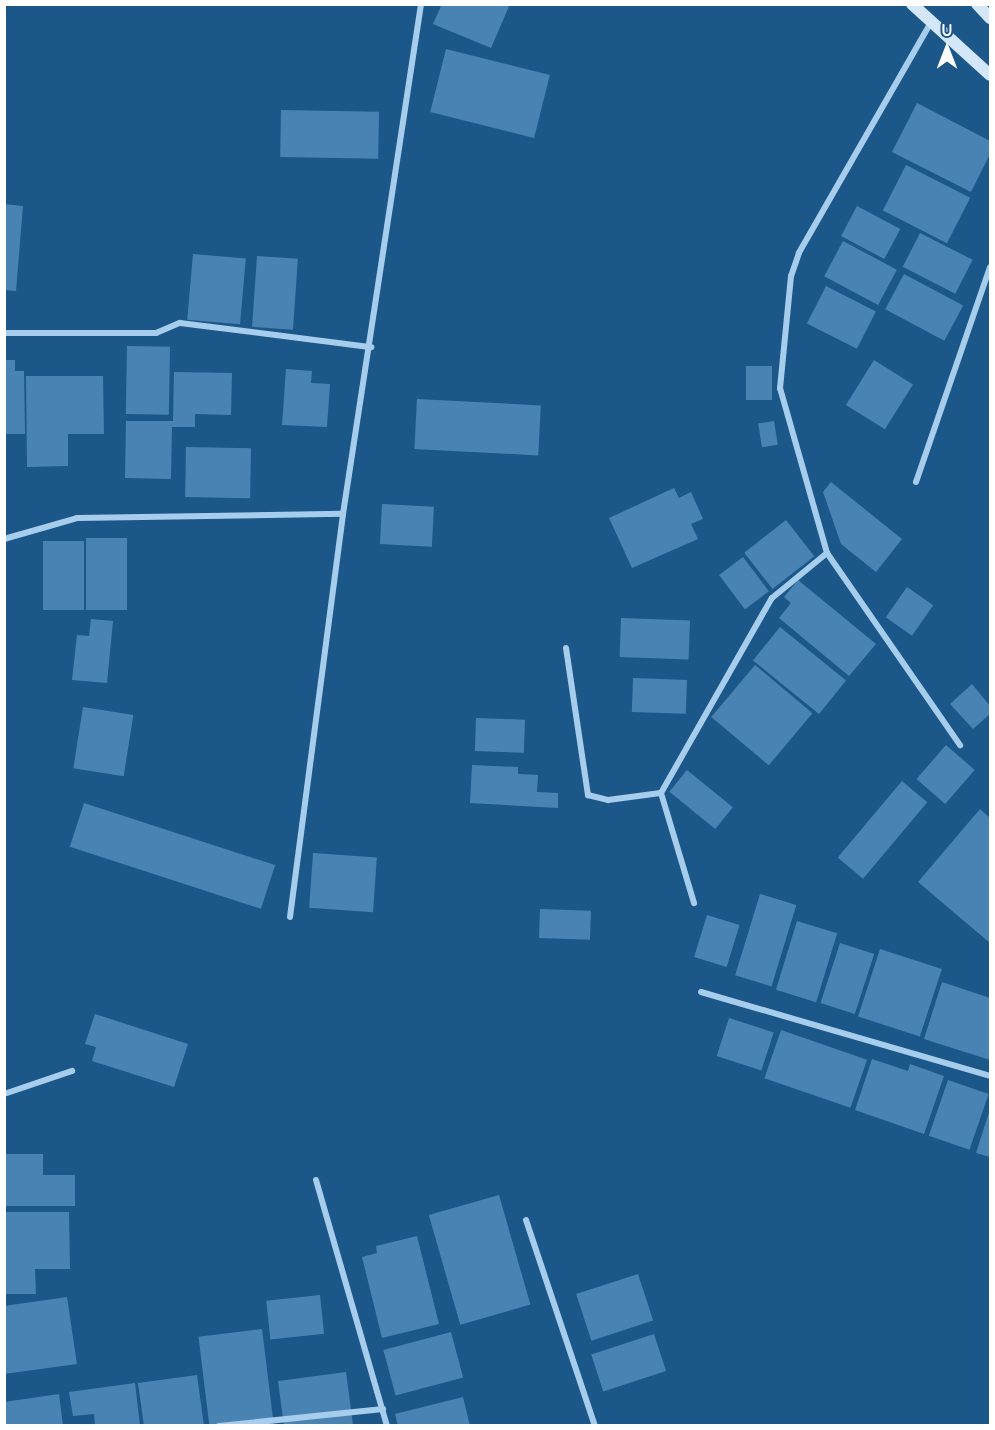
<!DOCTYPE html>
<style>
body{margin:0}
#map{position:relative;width:995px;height:1430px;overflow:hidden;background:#1c578a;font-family:Quicksand,sans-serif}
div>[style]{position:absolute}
.building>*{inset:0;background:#4983b4;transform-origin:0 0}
.street>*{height:6px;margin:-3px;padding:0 3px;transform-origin:3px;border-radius:3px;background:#a7cdec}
.secondary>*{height:12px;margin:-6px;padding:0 6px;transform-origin:6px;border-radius:6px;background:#d3e7f9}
span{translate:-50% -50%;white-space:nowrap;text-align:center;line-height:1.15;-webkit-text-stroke:4.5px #1c578a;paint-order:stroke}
.frame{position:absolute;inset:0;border:6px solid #fff;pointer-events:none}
.north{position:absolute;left:917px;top:18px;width:60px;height:60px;-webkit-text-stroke:4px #1c578a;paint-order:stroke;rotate:0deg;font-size:16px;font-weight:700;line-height:24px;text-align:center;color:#fff}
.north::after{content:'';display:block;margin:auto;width:21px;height:27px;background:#fff;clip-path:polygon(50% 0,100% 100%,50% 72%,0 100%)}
</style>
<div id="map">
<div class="building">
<i style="clip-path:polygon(442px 4px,510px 4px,491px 48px,433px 24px)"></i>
<i style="left:446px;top:49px;width:107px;height:65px;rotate:14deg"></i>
<i style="clip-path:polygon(917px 103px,990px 141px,990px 154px,971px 192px,892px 152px)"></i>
<i style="left:281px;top:110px;width:98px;height:47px;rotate:1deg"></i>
<i style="left:906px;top:165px;width:72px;height:51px;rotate:27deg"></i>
<i style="clip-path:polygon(4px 204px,23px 206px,16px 291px,4px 290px)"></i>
<i style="left:857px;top:206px;width:49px;height:34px;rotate:28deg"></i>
<i style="left:920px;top:233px;width:59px;height:38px;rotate:27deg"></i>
<i style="left:843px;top:241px;width:61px;height:40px;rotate:28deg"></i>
<i style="left:193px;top:254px;width:53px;height:66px;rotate:5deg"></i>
<i style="left:257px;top:256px;width:41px;height:71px;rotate:4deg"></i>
<i style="left:904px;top:274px;width:67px;height:40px;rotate:28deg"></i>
<i style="left:826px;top:286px;width:56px;height:42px;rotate:27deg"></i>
<i style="left:127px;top:346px;width:43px;height:68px;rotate:1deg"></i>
<i style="clip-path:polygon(4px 360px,15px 360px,15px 371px,24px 371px,25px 434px,4px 434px)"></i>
<i style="left:874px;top:360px;width:46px;height:53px;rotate:32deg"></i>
<i style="left:746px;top:366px;width:26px;height:34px"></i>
<i style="clip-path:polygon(286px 369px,312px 371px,311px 383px,330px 384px,327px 427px,282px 425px)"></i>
<i style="clip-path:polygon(174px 372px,232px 373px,231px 415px,195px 414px,195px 427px,172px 427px,171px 479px,125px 478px,126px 421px,173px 421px)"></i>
<i style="clip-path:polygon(26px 376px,103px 376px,104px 434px,68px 434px,68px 466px,27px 467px)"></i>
<i style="left:417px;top:399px;width:124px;height:50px;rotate:3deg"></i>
<i style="left:774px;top:421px;width:24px;height:16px;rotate:81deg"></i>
<i style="left:186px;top:447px;width:65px;height:50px;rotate:1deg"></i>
<i style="clip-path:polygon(831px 482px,902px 539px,876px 572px,841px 544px,823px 492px)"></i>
<i style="clip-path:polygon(674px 488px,679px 498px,691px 492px,703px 519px,691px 524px,698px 539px,632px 568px,609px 518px)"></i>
<i style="left:382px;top:504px;width:52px;height:40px;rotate:3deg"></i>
<i style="left:786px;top:520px;width:46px;height:53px;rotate:52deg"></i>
<i style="left:86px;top:538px;width:41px;height:72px"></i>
<i style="left:43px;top:541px;width:41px;height:69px"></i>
<i style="left:743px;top:557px;width:43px;height:30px;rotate:53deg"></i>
<i style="clip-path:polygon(798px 580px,876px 644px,849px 676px,779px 618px,791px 603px,784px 597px)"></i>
<i style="left:907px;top:587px;width:32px;height:37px;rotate:35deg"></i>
<i style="left:621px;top:618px;width:69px;height:39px;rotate:2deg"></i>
<i style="clip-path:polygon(91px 619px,113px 621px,107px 683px,72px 680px,77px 635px,89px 636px)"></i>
<i style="left:780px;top:627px;width:85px;height:43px;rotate:39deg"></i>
<i style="left:755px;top:665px;width:75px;height:68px;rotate:40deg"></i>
<i style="left:633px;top:678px;width:54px;height:34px;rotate:2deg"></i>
<i style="clip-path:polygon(972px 684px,990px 706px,990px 714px,973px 729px,950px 704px)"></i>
<i style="left:83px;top:707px;width:51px;height:62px;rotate:9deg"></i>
<i style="left:476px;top:718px;width:49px;height:33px;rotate:2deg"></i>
<i style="left:946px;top:745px;width:38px;height:45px;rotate:41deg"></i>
<i style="clip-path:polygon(472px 765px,518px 767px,518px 774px,538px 775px,537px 792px,558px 793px,558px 808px,470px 803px)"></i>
<i style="left:687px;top:770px;width:59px;height:28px;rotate:39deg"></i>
<i style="left:902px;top:781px;width:33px;height:100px;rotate:40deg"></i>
<i style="left:84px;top:803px;width:201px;height:46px;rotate:18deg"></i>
<i style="clip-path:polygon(980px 809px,990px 818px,990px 943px,918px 882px)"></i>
<i style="left:313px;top:853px;width:64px;height:55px;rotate:4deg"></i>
<i style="left:760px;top:894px;width:38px;height:85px;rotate:17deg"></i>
<i style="left:540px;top:909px;width:51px;height:29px;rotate:2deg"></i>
<i style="left:707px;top:915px;width:34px;height:44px;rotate:17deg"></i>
<i style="left:797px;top:921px;width:42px;height:72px;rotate:17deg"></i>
<i style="left:840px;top:943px;width:36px;height:63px;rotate:18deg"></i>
<i style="left:880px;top:949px;width:65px;height:71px;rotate:18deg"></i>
<i style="clip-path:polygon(942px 982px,990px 998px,990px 1060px,924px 1039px)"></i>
<i style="clip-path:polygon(95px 1014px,188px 1044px,174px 1087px,92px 1061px,96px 1047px,85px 1044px)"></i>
<i style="left:729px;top:1018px;width:47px;height:40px;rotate:18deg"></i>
<i style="left:781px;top:1030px;width:91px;height:51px;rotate:19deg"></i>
<i style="clip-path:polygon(872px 1059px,908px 1071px,910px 1064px,944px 1076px,924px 1134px,855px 1110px)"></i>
<i style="left:948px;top:1080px;width:43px;height:59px;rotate:19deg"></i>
<i style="clip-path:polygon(990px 1109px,990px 1157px,976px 1153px)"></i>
<i style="clip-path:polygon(4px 1154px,43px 1154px,43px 1175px,75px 1175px,75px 1206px,4px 1206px)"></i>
<i style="left:499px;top:1195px;width:114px;height:73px;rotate:74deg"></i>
<i style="clip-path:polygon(4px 1212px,69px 1212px,70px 1269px,35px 1269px,36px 1294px,4px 1294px)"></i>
<i style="clip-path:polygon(417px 1236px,439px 1324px,382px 1338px,362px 1257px,377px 1253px,376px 1246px)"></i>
<i style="left:638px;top:1274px;width:49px;height:65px;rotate:72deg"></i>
<i style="left:320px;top:1295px;width:39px;height:54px;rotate:84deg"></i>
<i style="clip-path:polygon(67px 1297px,77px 1364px,4px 1374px,4px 1306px)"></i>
<i style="left:262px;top:1329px;width:96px;height:64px;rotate:83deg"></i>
<i style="left:451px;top:1332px;width:47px;height:70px;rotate:75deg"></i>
<i style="left:654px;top:1334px;width:39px;height:66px;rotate:72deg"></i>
<i style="clip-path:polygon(346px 1372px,353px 1425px,284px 1426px,278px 1381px)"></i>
<i style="clip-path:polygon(197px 1375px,204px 1426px,144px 1426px,138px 1383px)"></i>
<i style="clip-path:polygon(135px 1383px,140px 1426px,95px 1426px,94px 1414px,73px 1416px,69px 1392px)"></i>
<i style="clip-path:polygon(59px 1394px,63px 1426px,4px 1426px,4px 1402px)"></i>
<i style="clip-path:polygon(463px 1397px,470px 1426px,398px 1426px,395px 1414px)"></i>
</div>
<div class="street">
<i style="left:930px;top:24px;width:264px;rotate:119.8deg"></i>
<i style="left:799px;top:253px;width:24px;rotate:109deg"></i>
<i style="left:791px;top:276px;width:113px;rotate:95.6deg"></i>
<i style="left:780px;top:388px;width:172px;rotate:74.1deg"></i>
<i style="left:827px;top:553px;width:234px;rotate:55.3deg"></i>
<i style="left:4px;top:333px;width:152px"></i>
<i style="left:156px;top:333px;width:26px;rotate:-23deg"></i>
<i style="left:180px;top:323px;width:193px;rotate:7.2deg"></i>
<i style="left:916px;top:482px;width:227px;rotate:-71deg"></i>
<i style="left:4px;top:539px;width:76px;rotate:-16deg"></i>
<i style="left:77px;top:518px;width:266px;rotate:-0.9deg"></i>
<i style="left:343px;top:514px;width:516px;rotate:-81.3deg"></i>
<i style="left:566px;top:648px;width:149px;rotate:81.5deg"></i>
<i style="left:588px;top:795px;width:21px;rotate:14deg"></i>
<i style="left:608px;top:800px;width:53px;rotate:-7.5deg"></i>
<i style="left:661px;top:793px;width:224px;rotate:-60.4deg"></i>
<i style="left:772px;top:598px;width:71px;rotate:-39.3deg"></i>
<i style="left:661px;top:793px;width:115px;rotate:73.3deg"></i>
<i style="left:290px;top:917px;width:406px;rotate:-82.5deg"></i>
<i style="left:701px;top:992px;width:301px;rotate:16.2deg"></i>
<i style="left:4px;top:1094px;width:72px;rotate:-18.7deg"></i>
<i style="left:316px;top:1180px;width:256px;rotate:73.9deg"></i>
<i style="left:526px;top:1220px;width:217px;rotate:71.5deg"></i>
<i style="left:219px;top:1426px;width:165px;rotate:-5.9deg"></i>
</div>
<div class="secondary">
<i style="left:912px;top:4px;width:105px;rotate:42.3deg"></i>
<i style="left:977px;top:4px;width:19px;rotate:47deg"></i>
</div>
<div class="frame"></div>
<div class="north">U</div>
</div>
